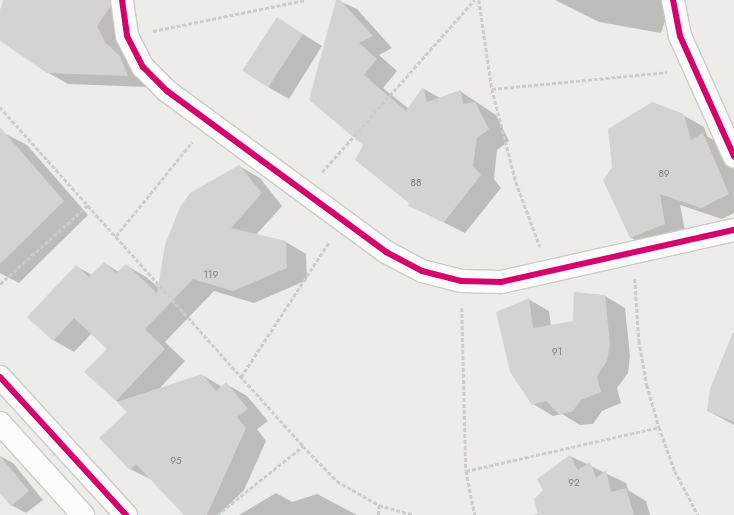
<!DOCTYPE html>
<style>
body{margin:0}
#map{position:relative;width:734px;height:515px;overflow:hidden;background:#eeece8;font-family:Jost,sans-serif}
div>[style]{position:absolute}
.shadow>*{inset:0;background:#0003}
.building>*{inset:0;background:#d5d3d1;transform-origin:0 0}
.path>*{height:2.5px;margin-top:-1.25px;transform-origin:0;background:repeating-linear-gradient(90deg,#cacecb 0 4px,transparent 0 6px)}
.roads{filter:drop-shadow(1px 0 #cacbca) drop-shadow(-1px 0 #cacbca) drop-shadow(0 1px #cacbca) drop-shadow(0 -1px #cacbca)}
.minor>*{height:22px;margin:-11px;padding:0 11px;transform-origin:11px;border-radius:11px;background:#fcfcfc}
.cycleway>*{height:6px;margin:-3px;padding:0 3px;transform-origin:3px;border-radius:3px;background:#d6006c}
span{translate:-50% -50%;white-space:nowrap;text-align:center;line-height:1.15;-webkit-text-stroke:3.5px #fff;paint-order:stroke}
.number-label{font-size:10px;color:#7d8082}
.number-label span{-webkit-text-stroke-width:0}
</style>
<div id="map">
<div class="shadow">
<i style="clip-path:polygon(4px 0,127px 0,140px 69px,147px 87px,68px 84px,47px 72px,0 40px,0 14px)"></i>
<i style="clip-path:polygon(337px 0,357px 9px,392px 48px,379px 55px,397px 71px,383px 88px,409px 109px,424px 89px,440px 98px,460px 91px,496px 115px,509px 141px,497px 150px,494px 179px,501px 188px,465px 233px,409px 205px,410px 203px,364px 145px)"></i>
<i style="clip-path:polygon(555px 0,672px 0,661px 33px,599px 22px)"></i>
<i style="clip-path:polygon(277px 18px,322px 46px,289px 99px,268px 87px)"></i>
<i style="clip-path:polygon(683px 115px,704px 127px,707px 136px,723px 146px,734px 170px,734px 213px,722px 219px,680px 205px,686px 236px,651px 249px,630px 237px)"></i>
<i style="clip-path:polygon(0 131px,27px 145px,88px 215px,19px 283px,0 273px)"></i>
<i style="clip-path:polygon(239px 166px,260px 178px,282px 206px,256px 235px,286px 242px,306px 254px,307px 280px,254px 303px,214px 291px,165px 342px,185px 361px,158px 390px,202px 375px,222px 387px,226px 384px,247px 396px,268px 421px,257px 429px,266px 441px,244px 490px,218px 515px,186px 515px,152px 480px,130px 469px,128px 412px,116px 400px,108px 349px,92px 333px,74px 352px,53px 340px,76px 266px,92px 275px,104px 263px,119px 272px,126px 265px,146px 277px,159px 288px)"></i>
<i style="clip-path:polygon(605px 296px,625px 308px,630px 356px,628px 373px,617px 388px,621px 403px,602px 411px,593px 424px,580px 425px,562px 414px,553px 416px,533px 404px,528px 299px,549px 311px,551px 326px,574px 322px)"></i>
<i style="clip-path:polygon(734px 341px,734px 425px,708px 411px)"></i>
<i style="clip-path:polygon(0 456px,13px 463px,43px 500px,26px 513px,11px 505px,0 491px)"></i>
<i style="clip-path:polygon(570px 456px,626px 483px,628px 490px,646px 501px,650px 515px,532px 515px,539px 514px,544px 491px)"></i>
<i style="clip-path:polygon(276px 493px,292px 502px,317px 494px,357px 515px,239px 515px)"></i>
</div>
<div class="building">
<i style="clip-path:polygon(3px 0,110px 0,110px 7px,97px 26px,105px 42px,120px 56px,128px 76px,47px 73px,0 41px,0 10px)"></i>
<i style="clip-path:polygon(336px 0,340px 0,373px 36px,359px 43px,377px 59px,364px 75px,406px 111px,423px 87px,427px 102px,461px 90px,463px 104px,475px 102px,489px 129px,477px 138px,473px 166px,481px 175px,444px 222px,408px 206px,409px 203px,355px 160px,363px 145px,309px 100px)"></i>
<i style="left:277px;top:17px;width:31px;height:64px;rotate:33deg"></i>
<i style="clip-path:polygon(652px 102px,684px 114px,691px 140px,703px 133px,729px 194px,701px 208px,660px 194px,665px 224px,630px 238px,603px 180px,612px 167px,608px 129px)"></i>
<i style="clip-path:polygon(0 127px,64px 201px,0 264px)"></i>
<i style="clip-path:polygon(239px 165px,262px 193px,231px 228px,286px 241px,287px 268px,233px 291px,193px 279px,145px 329px,165px 349px,116px 401px,84px 372px,107px 349px,74px 318px,53px 341px,27px 317px,76px 265px,89px 277px,104px 262px,116px 273px,126px 264px,157px 293px,165px 245px,180px 207px,190px 193px)"></i>
<i style="clip-path:polygon(574px 292px,605px 295px,610px 344px,607px 361px,597px 376px,601px 392px,581px 400px,572px 412px,559px 414px,546px 401px,532px 405px,510px 372px,496px 312px,529px 298px,533px 328px,573px 321px)"></i>
<i style="clip-path:polygon(733px 332px,734px 333px,734px 422px,707px 411px,710px 389px)"></i>
<i style="clip-path:polygon(202px 374px,216px 391px,226px 382px,248px 409px,237px 417px,246px 428px,207px 515px,184px 515px,136px 464px,130px 470px,99px 438px,127px 412px,117px 402px)"></i>
<i style="clip-path:polygon(570px 455px,578px 470px,590px 462px,596px 478px,606px 470px,611px 492px,626px 488px,634px 515px,538px 515px,534px 499px,543px 490px,537px 479px)"></i>
<i style="clip-path:polygon(0 456px,29px 491px,11px 506px,0 493px)"></i>
</div>
<div class="path">
<i style="left:479px;top:0;width:90px;rotate:81.7deg"></i>
<i style="left:492px;top:89px;width:96px;rotate:75.5deg"></i>
<i style="left:516px;top:182px;width:69px;rotate:69.7deg"></i>
<i style="left:153px;top:31px;width:155px;rotate:-11.5deg"></i>
<i style="left:492px;top:89px;width:176px;rotate:-5.5deg"></i>
<i style="left:0;top:107px;width:455px;rotate:48.2deg"></i>
<i style="left:303px;top:446px;width:49px;rotate:45.8deg"></i>
<i style="left:337px;top:481px;width:48px;rotate:29.7deg"></i>
<i style="left:379px;top:505px;width:36px;rotate:16deg"></i>
<i style="left:322px;top:172px;width:230px;rotate:-48.5deg"></i>
<i style="left:116px;top:236px;width:121px;rotate:-51deg"></i>
<i style="left:635px;top:279px;width:62px;rotate:86.3deg"></i>
<i style="left:639px;top:341px;width:45px;rotate:79.7deg"></i>
<i style="left:647px;top:385px;width:44px;rotate:74.1deg"></i>
<i style="left:659px;top:427px;width:47px;rotate:70deg"></i>
<i style="left:675px;top:471px;width:50px;rotate:62.4deg"></i>
<i style="left:0;top:284px;width:118px;rotate:-41.9deg"></i>
<i style="left:462px;top:308px;width:163px;rotate:88.6deg"></i>
<i style="left:466px;top:471px;width:45px;rotate:78.4deg"></i>
<i style="left:241px;top:377px;width:161px;rotate:-56.9deg"></i>
<i style="left:466px;top:471px;width:198px;rotate:-12.8deg"></i>
<i style="left:217px;top:515px;width:110px;rotate:-38.7deg"></i>
<i style="left:378px;top:515px;width:10px;rotate:-84deg"></i>
</div>
<div class="roads">
<div class="minor">
<i style="left:122px;top:0;width:36px;rotate:82deg"></i>
<i style="left:127px;top:36px;width:35px;rotate:63deg"></i>
<i style="left:143px;top:67px;width:34px;rotate:45deg"></i>
<i style="left:167px;top:91px;width:272px;rotate:36.3deg"></i>
<i style="left:386px;top:252px;width:41px;rotate:27.8deg"></i>
<i style="left:422px;top:271px;width:40px;rotate:14.4deg"></i>
<i style="left:461px;top:281px;width:40px;rotate:1.4deg"></i>
<i style="left:501px;top:282px;width:239px;rotate:-12.6deg"></i>
<i style="left:673px;top:0;width:37px;rotate:79deg"></i>
<i style="left:680px;top:36px;width:132px;rotate:65.8deg"></i>
<i style="left:0;top:377px;width:187px;rotate:47.6deg"></i>
<i style="left:0;top:423px;width:124px;rotate:47.9deg"></i>
</div>
</div>
<div class="cycleway">
<i style="left:122px;top:0;width:36px;rotate:82deg"></i>
<i style="left:127px;top:36px;width:35px;rotate:63deg"></i>
<i style="left:143px;top:67px;width:34px;rotate:45deg"></i>
<i style="left:167px;top:91px;width:272px;rotate:36.3deg"></i>
<i style="left:386px;top:252px;width:41px;rotate:27.8deg"></i>
<i style="left:422px;top:271px;width:40px;rotate:14.4deg"></i>
<i style="left:461px;top:281px;width:40px;rotate:1.4deg"></i>
<i style="left:501px;top:282px;width:239px;rotate:-12.6deg"></i>
<i style="left:673px;top:0;width:37px;rotate:79deg"></i>
<i style="left:680px;top:36px;width:132px;rotate:65.8deg"></i>
<i style="left:0;top:377px;width:187px;rotate:47.6deg"></i>
</div>
<div class="number-label">
<span style="left:664px;top:174px">89</span>
<span style="left:416px;top:183px">88</span>
<span style="left:211px;top:275px">119</span>
<span style="left:557px;top:352px">91</span>
<span style="left:176px;top:461px">95</span>
<span style="left:574px;top:483px">92</span>
</div>
</div>
